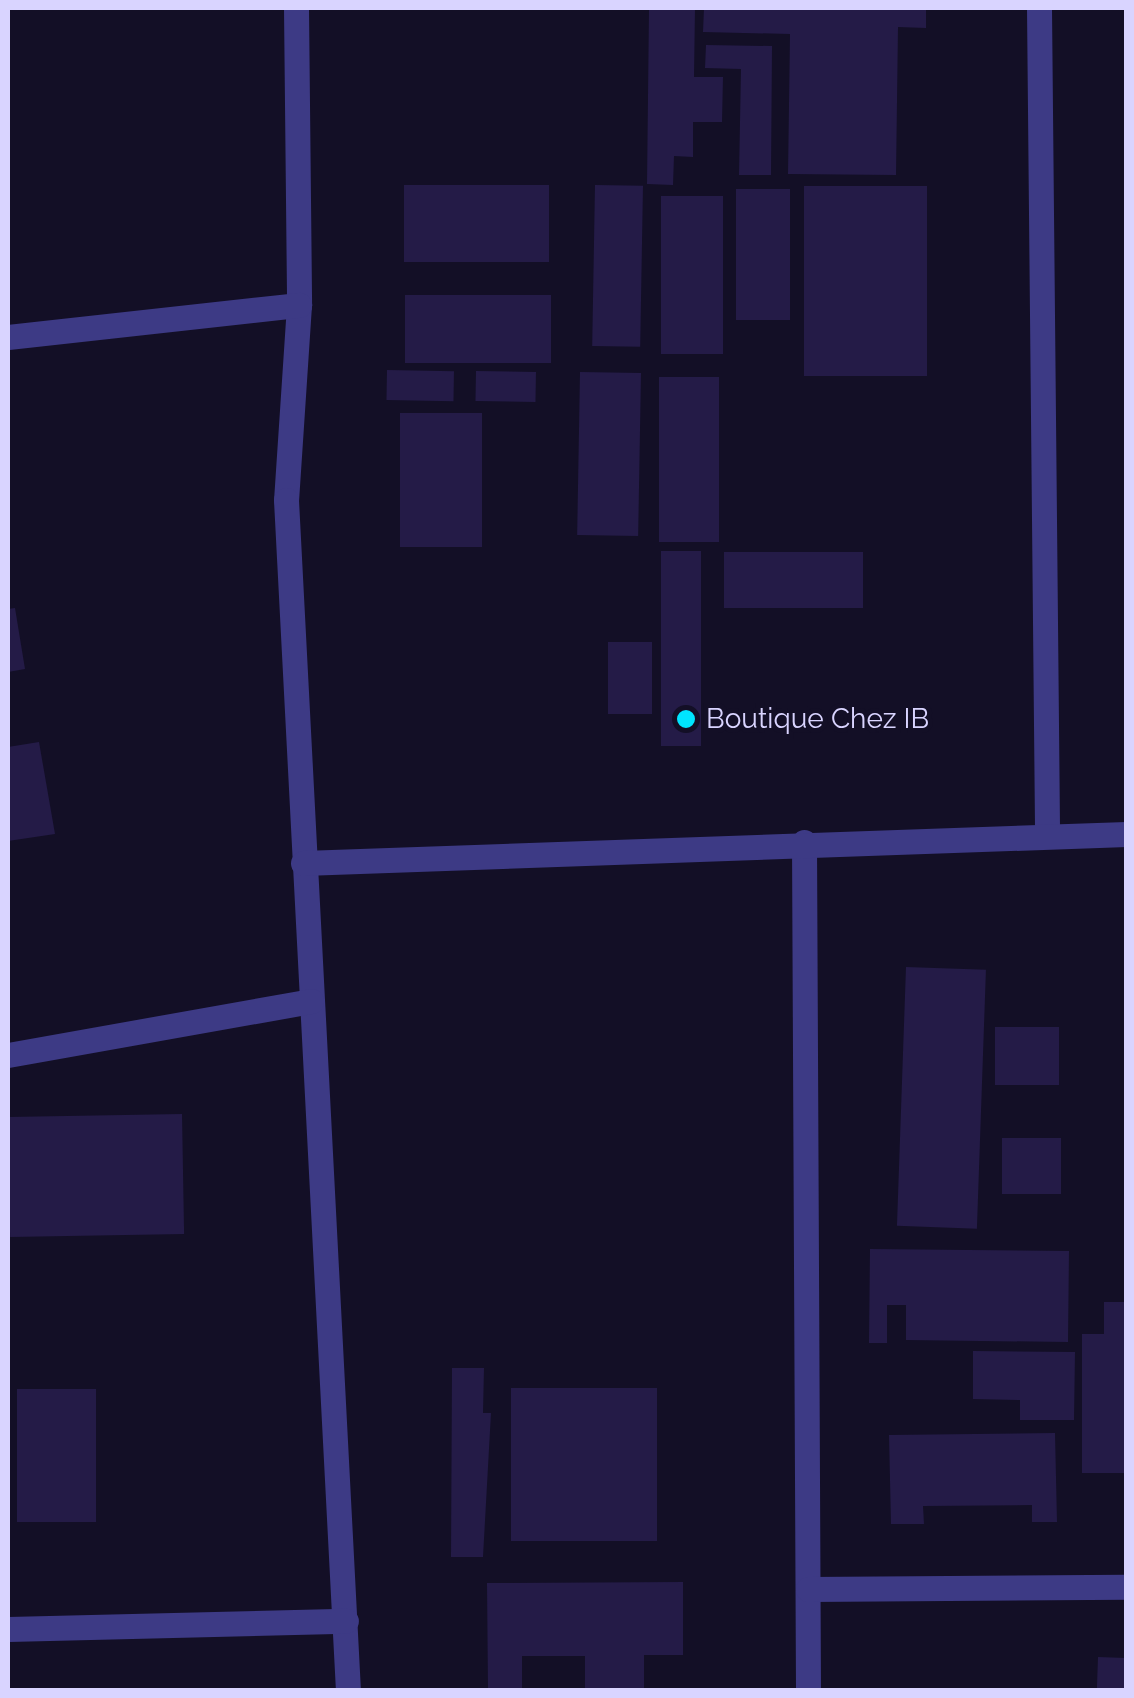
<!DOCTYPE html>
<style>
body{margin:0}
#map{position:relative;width:1134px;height:1698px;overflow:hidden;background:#130f26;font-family:Raleway,sans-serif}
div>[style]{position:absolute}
.building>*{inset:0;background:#241b47;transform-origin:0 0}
.minor>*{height:25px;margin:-12.5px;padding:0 12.5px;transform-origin:12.5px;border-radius:12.5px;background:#3d3a85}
.dots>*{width:28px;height:28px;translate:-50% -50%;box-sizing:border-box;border:5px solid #130f26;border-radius:50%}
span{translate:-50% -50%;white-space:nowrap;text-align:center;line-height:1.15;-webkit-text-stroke:10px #130f26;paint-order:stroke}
.poi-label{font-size:28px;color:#d9d4ff}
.left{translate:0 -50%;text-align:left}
.frame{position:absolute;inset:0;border:10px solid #d9d4ff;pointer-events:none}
</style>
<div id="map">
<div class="building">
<i style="clip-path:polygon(649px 8px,695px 8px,694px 77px,723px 77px,722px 122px,693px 122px,693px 157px,674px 156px,673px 185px,647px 184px)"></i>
<i style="clip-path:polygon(704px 8px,926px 8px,926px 28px,898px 27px,896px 175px,788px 174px,790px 34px,703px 32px)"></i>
<i style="clip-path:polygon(706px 45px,772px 46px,771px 175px,739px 175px,741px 69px,705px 68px)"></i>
<i style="left:404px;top:185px;width:145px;height:77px"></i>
<i style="left:595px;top:185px;width:48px;height:161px;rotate:1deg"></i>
<i style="left:804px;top:186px;width:123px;height:190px"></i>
<i style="left:736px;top:189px;width:54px;height:131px"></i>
<i style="left:661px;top:196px;width:62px;height:158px"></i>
<i style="left:405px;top:295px;width:146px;height:68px"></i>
<i style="left:387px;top:370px;width:67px;height:30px;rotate:1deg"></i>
<i style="left:476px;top:371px;width:60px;height:30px;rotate:1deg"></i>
<i style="left:580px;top:372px;width:61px;height:163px;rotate:1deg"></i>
<i style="left:659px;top:377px;width:60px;height:165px"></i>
<i style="left:400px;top:413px;width:82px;height:134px"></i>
<i style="left:661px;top:551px;width:40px;height:195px"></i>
<i style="left:724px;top:552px;width:139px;height:56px"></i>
<i style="clip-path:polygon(15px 608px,25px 669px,8px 672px,8px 609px)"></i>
<i style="left:608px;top:642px;width:44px;height:72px"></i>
<i style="clip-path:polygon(39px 742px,55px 834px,8px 841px,8px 747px)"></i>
<i style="left:906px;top:967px;width:80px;height:259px;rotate:2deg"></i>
<i style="left:995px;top:1027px;width:64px;height:58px"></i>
<i style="left:182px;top:1114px;width:120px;height:174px;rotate:89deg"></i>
<i style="left:1002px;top:1138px;width:59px;height:56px"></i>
<i style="clip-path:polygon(870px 1249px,1069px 1251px,1068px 1342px,906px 1340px,906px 1305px,887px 1305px,887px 1343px,869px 1343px)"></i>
<i style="clip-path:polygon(1104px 1302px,1126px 1302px,1126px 1473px,1082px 1473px,1082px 1334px,1104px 1334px)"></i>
<i style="clip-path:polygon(973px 1351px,1075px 1352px,1074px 1420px,1020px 1420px,1020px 1400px,973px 1399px)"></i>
<i style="clip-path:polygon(452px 1368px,484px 1368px,483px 1413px,491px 1413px,483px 1557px,451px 1557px)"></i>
<i style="left:511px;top:1388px;width:146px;height:153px"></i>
<i style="left:17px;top:1389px;width:79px;height:133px"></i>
<i style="clip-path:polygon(1055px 1433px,1057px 1522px,1032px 1522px,1032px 1505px,923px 1506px,924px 1524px,891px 1524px,889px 1435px)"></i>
<i style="clip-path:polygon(683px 1582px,683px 1655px,644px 1655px,644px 1690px,585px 1690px,585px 1656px,522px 1656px,522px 1690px,488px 1690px,487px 1583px)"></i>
<i style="left:1098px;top:1657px;width:28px;height:33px;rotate:2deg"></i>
</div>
<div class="minor">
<i style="left:296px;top:8px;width:297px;rotate:89.4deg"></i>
<i style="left:299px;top:305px;width:195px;rotate:93.8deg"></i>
<i style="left:286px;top:500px;width:1192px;rotate:87.02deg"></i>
<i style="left:1039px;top:8px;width:825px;rotate:89.44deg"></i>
<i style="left:8px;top:337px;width:293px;rotate:-6.3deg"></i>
<i style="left:804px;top:842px;width:848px;rotate:89.73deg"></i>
<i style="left:303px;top:863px;width:824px;rotate:-2.02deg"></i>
<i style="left:8px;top:1055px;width:308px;rotate:-10.1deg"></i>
<i style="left:808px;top:1589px;width:318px;rotate:-0.4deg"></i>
<i style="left:8px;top:1629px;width:338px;rotate:-1.4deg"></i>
</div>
<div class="dots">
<i style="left:686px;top:719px;background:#00e5ff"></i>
</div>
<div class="poi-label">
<span class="left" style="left:706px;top:719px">Boutique Chez IB</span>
</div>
<div class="frame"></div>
</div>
